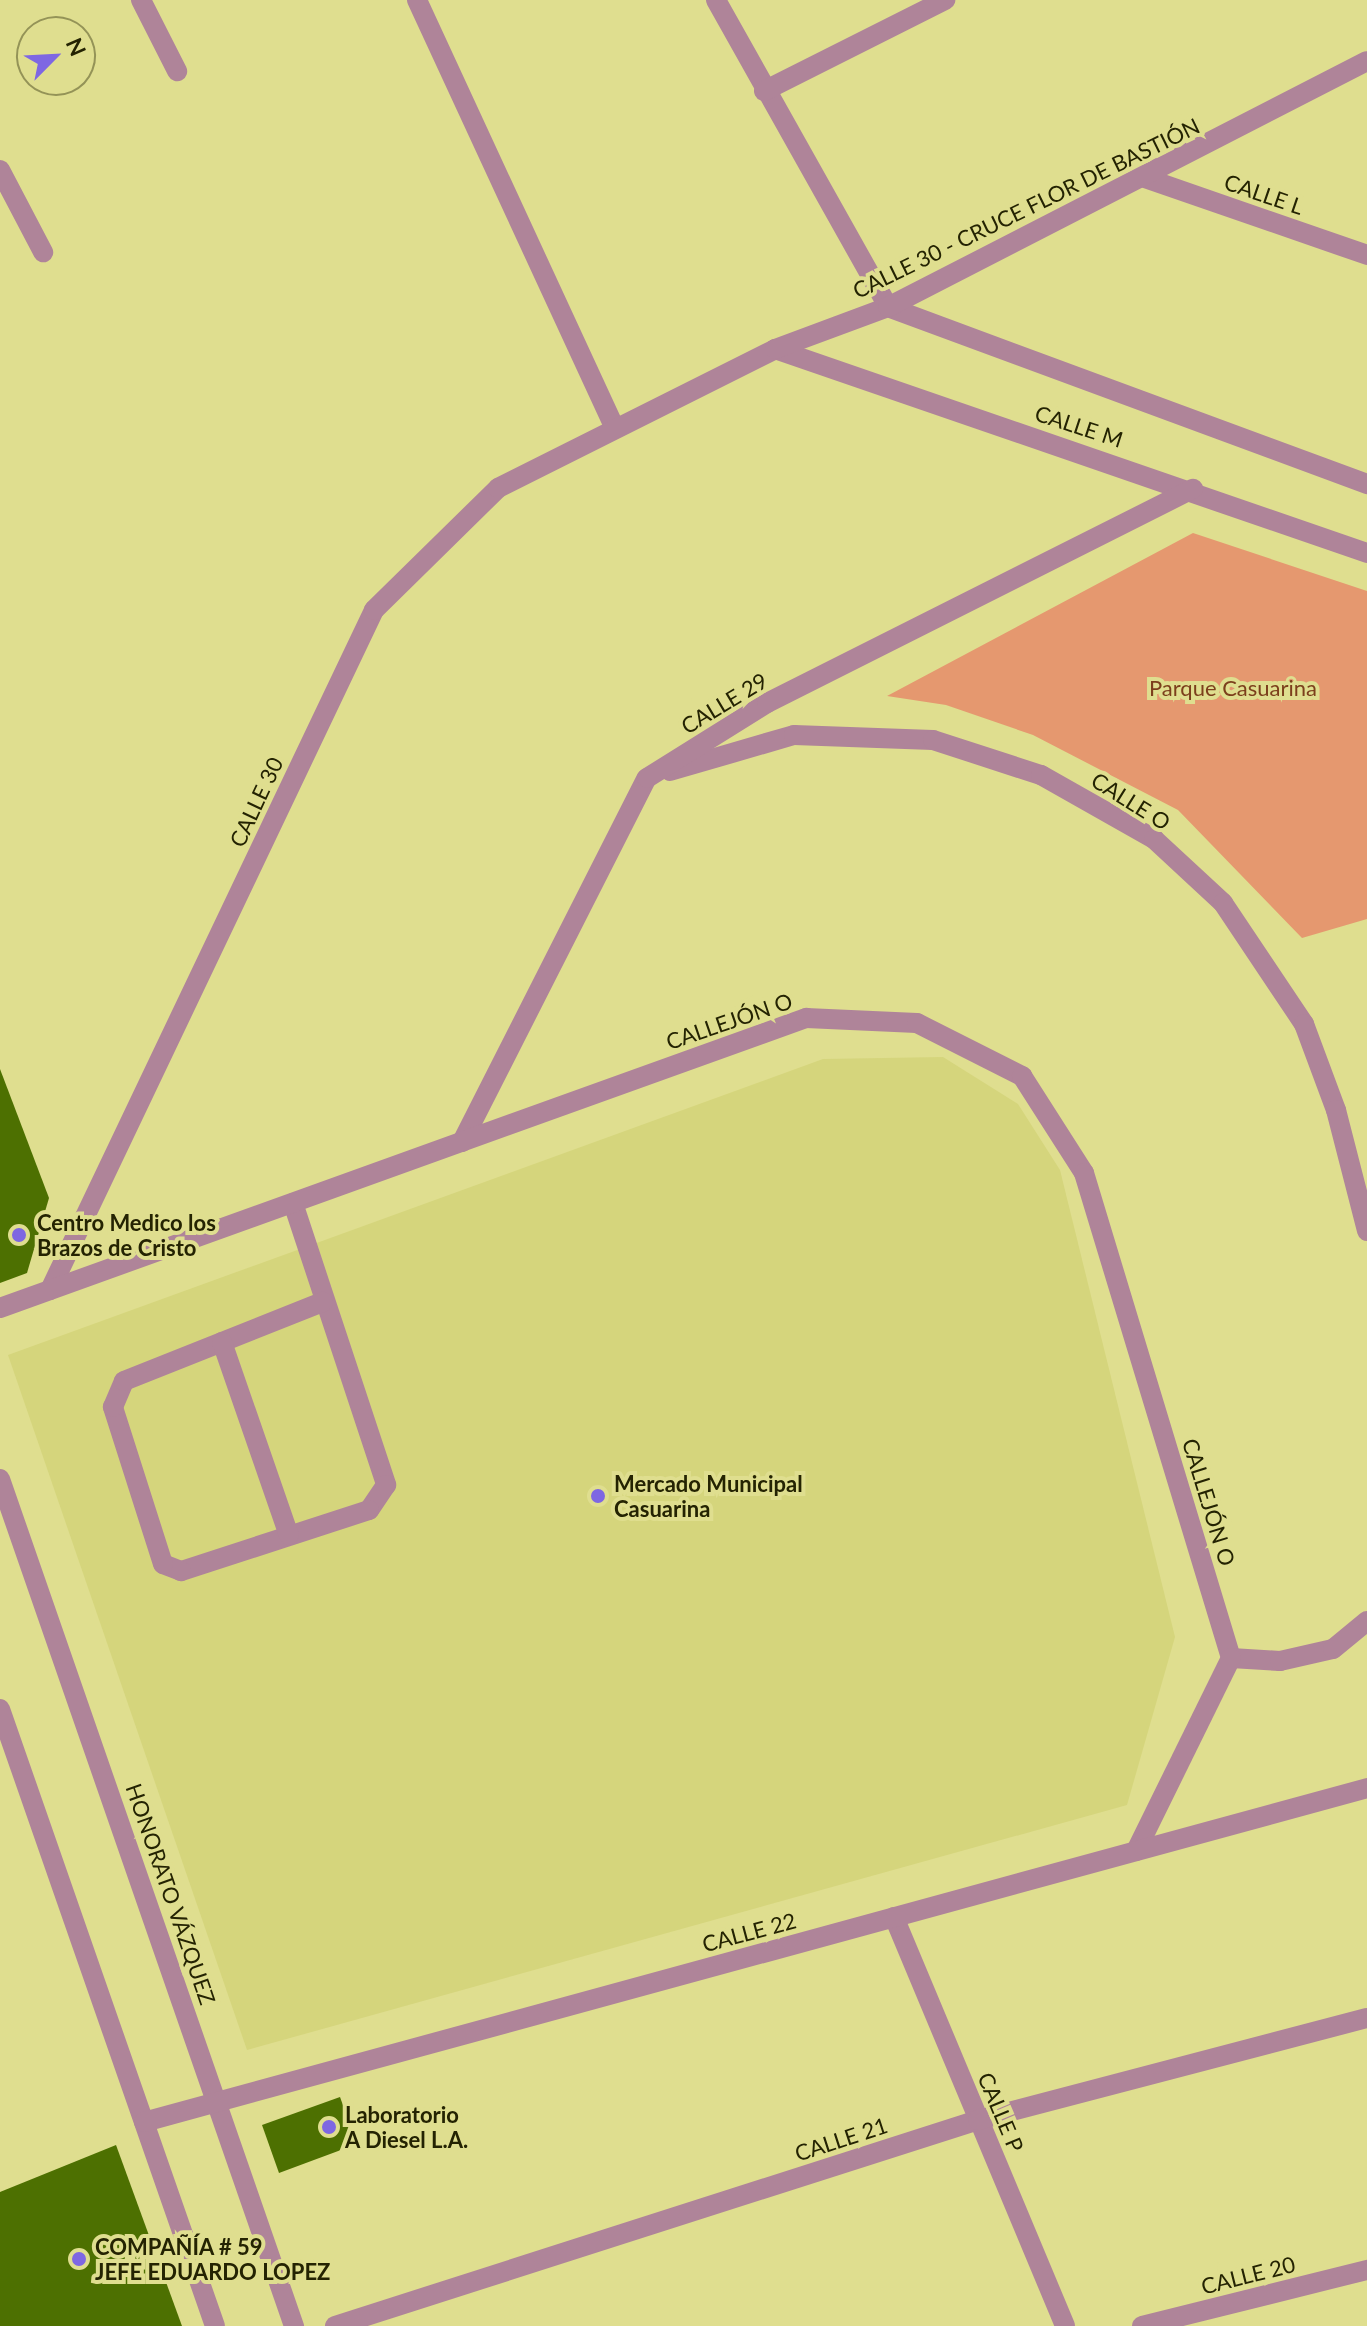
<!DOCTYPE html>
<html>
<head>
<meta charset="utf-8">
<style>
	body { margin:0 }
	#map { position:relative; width:1367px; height:2326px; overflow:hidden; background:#dfde8f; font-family:Lato,sans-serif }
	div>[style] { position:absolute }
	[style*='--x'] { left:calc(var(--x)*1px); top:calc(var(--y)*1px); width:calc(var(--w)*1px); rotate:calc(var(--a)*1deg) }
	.built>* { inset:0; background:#d5d57c }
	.green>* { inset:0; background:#e5986f }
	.building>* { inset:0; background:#4d7001 }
	.minor>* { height:20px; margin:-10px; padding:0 10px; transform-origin:10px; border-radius:10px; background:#af8499 }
	.dots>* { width:22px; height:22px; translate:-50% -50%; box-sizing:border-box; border:4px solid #dfde8f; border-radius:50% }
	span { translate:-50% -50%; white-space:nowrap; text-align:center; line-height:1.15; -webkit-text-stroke:8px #dfde8f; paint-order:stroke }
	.street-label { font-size:22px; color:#242302 }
	.park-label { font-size:22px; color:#7c3f1c }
	.poi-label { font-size:22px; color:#242302; font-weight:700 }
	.left { translate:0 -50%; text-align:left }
	.north { position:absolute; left:16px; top:16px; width:80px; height:80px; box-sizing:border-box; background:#dfde8f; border:2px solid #949357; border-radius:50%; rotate:66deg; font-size:22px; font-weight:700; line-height:32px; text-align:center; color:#242302 }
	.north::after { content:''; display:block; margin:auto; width:28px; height:36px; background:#7e67e2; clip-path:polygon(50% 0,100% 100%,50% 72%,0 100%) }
</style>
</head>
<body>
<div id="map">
	<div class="built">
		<div style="clip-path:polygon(943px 1057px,1018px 1104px,1060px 1170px,1175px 1637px,1127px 1805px,247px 2050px,8px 1355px,823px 1059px)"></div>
	</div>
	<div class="green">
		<div style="clip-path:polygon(1193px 533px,1367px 591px,1367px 919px,1302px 938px,1178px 810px,1033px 735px,946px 705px,887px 696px)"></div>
	</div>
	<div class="building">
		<div style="clip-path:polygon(0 1069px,49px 1198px,27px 1273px,0 1283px)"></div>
		<div style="clip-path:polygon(340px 2097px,357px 2144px,279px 2173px,262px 2125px)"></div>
		<div style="clip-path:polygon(116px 2145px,182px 2326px,0 2326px,0 2192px)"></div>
	</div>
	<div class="minor">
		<div style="--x:141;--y:0;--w:80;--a:63.1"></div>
		<div style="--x:417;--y:0;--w:472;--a:65.2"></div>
		<div style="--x:716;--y:0;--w:352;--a:60.7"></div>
		<div style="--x:888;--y:307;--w:511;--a:20.28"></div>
		<div style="--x:764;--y:91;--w:203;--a:-26.7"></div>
		<div style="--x:0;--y:170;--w:93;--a:62.3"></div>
		<div style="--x:1145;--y:178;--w:235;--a:19.1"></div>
		<div style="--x:775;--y:349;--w:626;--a:19.01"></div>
		<div style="--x:670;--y:771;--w:129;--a:-16.2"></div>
		<div style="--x:794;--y:735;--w:139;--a:2.1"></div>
		<div style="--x:933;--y:740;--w:114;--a:18"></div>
		<div style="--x:1041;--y:775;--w:130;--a:29.5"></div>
		<div style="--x:1154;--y:839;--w:94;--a:42.8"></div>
		<div style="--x:1223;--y:903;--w:146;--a:56.2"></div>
		<div style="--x:1304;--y:1024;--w:92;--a:69.6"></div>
		<div style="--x:1336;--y:1110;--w:125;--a:75.6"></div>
		<div style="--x:462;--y:1142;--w:408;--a:-63.1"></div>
		<div style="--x:647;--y:778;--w:142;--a:-32"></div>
		<div style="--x:767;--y:703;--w:477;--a:-26.7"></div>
		<div style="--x:293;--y:1203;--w:297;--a:71.7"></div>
		<div style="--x:386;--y:1485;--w:30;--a:124"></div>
		<div style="--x:369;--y:1510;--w:198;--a:162"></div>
		<div style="--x:181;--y:1571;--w:19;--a:-159"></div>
		<div style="--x:163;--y:1564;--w:165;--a:-107.7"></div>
		<div style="--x:113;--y:1407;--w:28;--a:-67"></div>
		<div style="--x:124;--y:1381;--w:214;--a:-21.7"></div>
		<div style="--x:50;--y:1290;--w:753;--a:-64.52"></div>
		<div style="--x:374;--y:610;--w:174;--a:-44.5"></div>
		<div style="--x:498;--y:488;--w:310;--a:-26.6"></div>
		<div style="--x:775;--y:349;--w:121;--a:-20.4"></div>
		<div style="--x:888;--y:307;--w:538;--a:-27.18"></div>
		<div style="--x:0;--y:1308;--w:857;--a:-19.79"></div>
		<div style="--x:806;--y:1018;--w:111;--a:2.6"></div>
		<div style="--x:917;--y:1023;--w:118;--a:26.8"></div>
		<div style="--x:1022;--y:1076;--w:115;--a:57.4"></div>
		<div style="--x:1084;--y:1173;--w:507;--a:73.14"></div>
		<div style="--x:222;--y:1342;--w:204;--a:70.9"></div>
		<div style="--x:0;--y:1479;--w:897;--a:70.86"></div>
		<div style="--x:1231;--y:1658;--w:49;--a:3.5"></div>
		<div style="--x:1280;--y:1661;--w:54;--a:-12.8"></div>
		<div style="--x:1333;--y:1649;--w:44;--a:-39.5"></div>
		<div style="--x:0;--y:1709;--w:653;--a:70.79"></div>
		<div style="--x:1136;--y:1851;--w:215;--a:-63.8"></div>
		<div style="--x:894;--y:1917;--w:443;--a:67.3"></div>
		<div style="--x:144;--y:2122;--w:1268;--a:-15.27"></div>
		<div style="--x:335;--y:2326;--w:675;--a:-17.76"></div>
		<div style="--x:978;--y:2120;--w:402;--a:-14.7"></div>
		<div style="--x:1142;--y:2326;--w:232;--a:-14"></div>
	</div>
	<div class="dots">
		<div style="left:19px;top:1235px;background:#7e67e2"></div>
		<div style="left:598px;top:1496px;background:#7e67e2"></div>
		<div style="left:329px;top:2127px;background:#7e67e2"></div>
		<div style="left:79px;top:2259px;background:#7e67e2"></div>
	</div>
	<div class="street-label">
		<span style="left:1264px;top:194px;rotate:19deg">CALLE L</span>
		<span style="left:1026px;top:208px;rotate:-26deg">CALLE 30 - CRUCE FLOR DE BASTIÓN</span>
		<span style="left:1079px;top:426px;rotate:18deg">CALLE M</span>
		<span style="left:724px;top:703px;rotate:-31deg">CALLE 29</span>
		<span style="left:1131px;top:801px;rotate:32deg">CALLE O</span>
		<span style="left:256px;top:802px;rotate:-65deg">CALLE 30</span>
		<span style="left:729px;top:1021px;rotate:-19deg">CALLEJÓN O</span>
		<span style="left:1209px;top:1502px;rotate:73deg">CALLEJÓN O</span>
		<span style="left:171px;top:1894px;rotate:71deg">HONORATO VÁZQUEZ</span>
		<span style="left:749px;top:1932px;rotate:-15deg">CALLE 22</span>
		<span style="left:1001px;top:2112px;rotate:67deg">CALLE P</span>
		<span style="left:841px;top:2139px;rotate:-18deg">CALLE 21</span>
		<span style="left:1248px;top:2275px;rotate:-14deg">CALLE 20</span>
	</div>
	<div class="park-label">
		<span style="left:1233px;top:688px">Parque Casuarina</span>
	</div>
	<div class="poi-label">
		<span class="left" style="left:37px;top:1235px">Centro Medico los<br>Brazos de Cristo</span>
		<span class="left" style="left:614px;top:1496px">Mercado Municipal<br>Casuarina</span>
		<span class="left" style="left:345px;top:2127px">Laboratorio<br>A Diesel L.A.</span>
		<span class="left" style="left:95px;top:2259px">COMPAÑÍA # 59<br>JEFE EDUARDO LOPEZ</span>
	</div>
	<div class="north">N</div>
</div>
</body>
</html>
